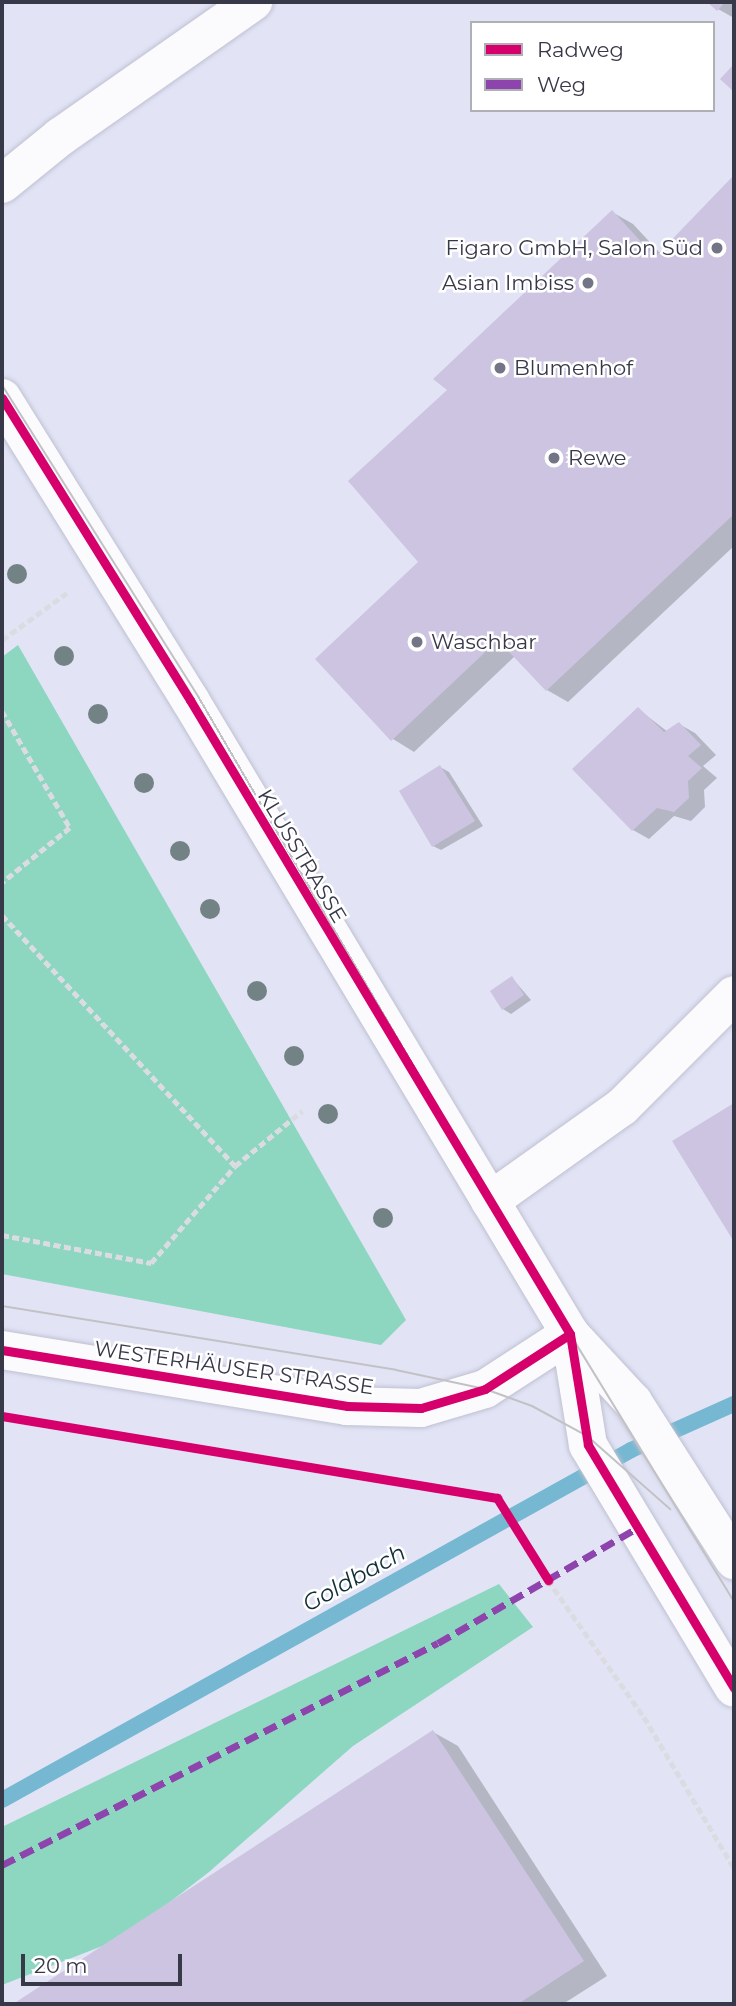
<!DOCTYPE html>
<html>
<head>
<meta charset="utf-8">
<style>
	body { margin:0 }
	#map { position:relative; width:736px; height:2006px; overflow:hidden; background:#e2e4f6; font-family:Montserrat,sans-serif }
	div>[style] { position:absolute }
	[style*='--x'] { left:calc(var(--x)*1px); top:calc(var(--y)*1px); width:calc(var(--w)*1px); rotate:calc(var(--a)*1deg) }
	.green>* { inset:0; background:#8dd6c0 }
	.shadow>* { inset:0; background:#0003 }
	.stream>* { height:16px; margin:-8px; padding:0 8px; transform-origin:8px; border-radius:8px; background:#76b8d2 }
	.building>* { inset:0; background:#cdc4e2 }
	.path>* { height:4.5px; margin-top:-2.25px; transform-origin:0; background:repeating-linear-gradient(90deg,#dbdce1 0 7px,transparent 0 10.5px) }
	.roads { filter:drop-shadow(0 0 2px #bfc0d0) drop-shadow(0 0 2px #bfc0d0) }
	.minor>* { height:38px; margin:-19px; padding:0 19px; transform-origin:19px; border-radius:19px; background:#fbfbfe }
	.tertiary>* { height:38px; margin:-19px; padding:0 19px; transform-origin:19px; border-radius:19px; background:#fbfbfe }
	.tram>* { height:2px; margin:-1px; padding:0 1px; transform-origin:1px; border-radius:1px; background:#c2c2c6 }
	.quiet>* { height:7px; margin-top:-3.5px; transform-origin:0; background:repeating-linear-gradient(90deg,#8e44ad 0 14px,transparent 0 21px) }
	.cycleway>* { height:9px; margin:-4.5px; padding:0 4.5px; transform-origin:4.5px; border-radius:4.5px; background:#d6006c }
	.trees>* { width:20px; height:20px; margin:-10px; border-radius:50%; background:#738284 }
	.dots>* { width:19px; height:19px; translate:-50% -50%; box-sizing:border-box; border:4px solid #fff; border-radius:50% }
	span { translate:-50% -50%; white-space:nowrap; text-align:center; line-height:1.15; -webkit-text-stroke:5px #fff; paint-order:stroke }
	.poi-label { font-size:21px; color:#373848 }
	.right { translate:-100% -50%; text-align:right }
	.left { translate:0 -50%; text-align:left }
	.street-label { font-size:21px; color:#373848 }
	.water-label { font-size:23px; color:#122f38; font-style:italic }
	.frame { position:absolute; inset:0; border:4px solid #373848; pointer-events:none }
	.legend { position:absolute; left:470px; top:21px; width:245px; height:91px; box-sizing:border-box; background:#fff; border:2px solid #afafb6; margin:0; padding:9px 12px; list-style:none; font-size:21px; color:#373848 }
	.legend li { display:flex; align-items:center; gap:14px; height:35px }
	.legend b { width:35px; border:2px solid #afafb6 }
	.scale { position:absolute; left:21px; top:1954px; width:161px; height:32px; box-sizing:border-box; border:4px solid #373848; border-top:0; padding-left:9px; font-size:21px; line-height:24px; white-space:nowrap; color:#373848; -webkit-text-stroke:5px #fff; paint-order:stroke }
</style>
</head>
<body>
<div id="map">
	<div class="green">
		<div style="clip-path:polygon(18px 645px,406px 1320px,381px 1345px,2px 1274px,2px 657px)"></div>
		<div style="clip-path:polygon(499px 1584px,533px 1627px,353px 1746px,209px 1872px,123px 1938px,2px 1985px,2px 1827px)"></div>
	</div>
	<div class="shadow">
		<div style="clip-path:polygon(710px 2px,734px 2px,734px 18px,718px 9px)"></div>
		<div style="clip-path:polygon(734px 177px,734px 546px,568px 702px,547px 690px,515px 656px,414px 752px,393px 739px,449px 390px,612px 212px,633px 224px,660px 253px)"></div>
		<div style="clip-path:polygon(638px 709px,668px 732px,679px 724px,695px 733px,716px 755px,703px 766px,717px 778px,704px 790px,705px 807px,691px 821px,674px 816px,649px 839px,633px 830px)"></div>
		<div style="clip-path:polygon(440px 767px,449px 772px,483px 826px,441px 850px,433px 846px)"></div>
		<div style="clip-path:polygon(512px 978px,531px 1000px,511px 1014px,503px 1009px)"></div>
		<div style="clip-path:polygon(734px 1105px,734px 1239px,675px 1141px)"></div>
		<div style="clip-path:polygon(433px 1732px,458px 1746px,607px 1976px,563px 2004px,16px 2004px)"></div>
	</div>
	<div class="stream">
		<div style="--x:2;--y:1800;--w:720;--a:-29.09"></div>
		<div style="--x:631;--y:1450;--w:113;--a:-24.1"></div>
	</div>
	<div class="building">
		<div style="clip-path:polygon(707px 2px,725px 2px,717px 11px)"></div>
		<div style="clip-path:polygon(734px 64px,734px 92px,720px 79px)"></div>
		<div style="clip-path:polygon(734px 175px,734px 514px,546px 691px,498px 640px,391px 741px,315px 659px,418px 562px,348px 481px,447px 390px,433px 379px,612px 210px,655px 257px)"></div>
		<div style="clip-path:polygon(638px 707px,664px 732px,679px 722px,701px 745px,688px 756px,702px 768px,688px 781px,689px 798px,674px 812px,657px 808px,632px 831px,572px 769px)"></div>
		<div style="clip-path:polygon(440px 765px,475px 821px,432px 847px,399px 791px)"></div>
		<div style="clip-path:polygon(512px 976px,524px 995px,502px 1010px,490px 991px)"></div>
		<div style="clip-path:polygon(734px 1103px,734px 1242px,672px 1141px)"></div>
		<div style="clip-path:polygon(433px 1730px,584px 1961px,518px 2004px,13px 2004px)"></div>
	</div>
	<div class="path">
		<div style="--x:2;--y:640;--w:80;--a:-35.9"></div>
		<div style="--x:2;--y:711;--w:135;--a:59.8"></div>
		<div style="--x:70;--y:828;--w:87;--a:141"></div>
		<div style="--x:2;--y:915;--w:342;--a:47.1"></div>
		<div style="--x:2;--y:1235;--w:152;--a:10.6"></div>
		<div style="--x:151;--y:1263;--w:128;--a:-49.1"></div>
		<div style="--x:235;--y:1166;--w:87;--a:-39.4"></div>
		<div style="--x:548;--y:1580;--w:167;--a:55"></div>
		<div style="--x:644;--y:1717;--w:176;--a:59.2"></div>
	</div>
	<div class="roads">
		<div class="minor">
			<div style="--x:2;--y:184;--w:75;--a:-39"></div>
			<div style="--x:60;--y:137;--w:236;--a:-35"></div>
			<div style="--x:490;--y:1201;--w:162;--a:-35.5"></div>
			<div style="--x:622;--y:1107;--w:158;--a:-45"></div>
			<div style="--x:570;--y:1334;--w:112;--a:80.8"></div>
			<div style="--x:588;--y:1445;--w:283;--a:59"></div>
			<div style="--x:570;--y:1334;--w:93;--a:47.2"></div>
			<div style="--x:633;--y:1402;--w:188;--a:57.4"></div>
		</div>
		<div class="tertiary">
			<div style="--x:2;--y:398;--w:356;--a:58.1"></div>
			<div style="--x:190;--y:700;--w:739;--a:59.06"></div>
			<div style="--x:570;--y:1334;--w:101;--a:147.1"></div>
			<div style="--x:485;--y:1389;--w:67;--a:163.5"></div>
			<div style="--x:421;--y:1408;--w:74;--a:-178.5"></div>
			<div style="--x:347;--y:1406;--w:350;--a:-170.8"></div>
		</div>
	</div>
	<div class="tram">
		<div style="--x:2;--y:385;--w:370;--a:57.8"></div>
		<div style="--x:199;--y:698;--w:736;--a:59.74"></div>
		<div style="--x:570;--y:1334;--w:314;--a:58.5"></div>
		<div style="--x:2;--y:1306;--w:399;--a:9.2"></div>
		<div style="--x:396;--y:1370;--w:91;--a:12.1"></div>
		<div style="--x:485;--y:1389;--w:50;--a:19.9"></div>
		<div style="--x:532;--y:1406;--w:63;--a:28.6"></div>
		<div style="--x:587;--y:1436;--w:111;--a:41.3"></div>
	</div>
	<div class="quiet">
		<div style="--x:2;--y:1865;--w:489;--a:-27"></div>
		<div style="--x:438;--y:1643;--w:232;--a:-30"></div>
	</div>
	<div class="cycleway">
		<div style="--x:2;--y:398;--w:356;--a:58.1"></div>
		<div style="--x:190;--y:700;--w:739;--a:59.06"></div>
		<div style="--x:570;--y:1334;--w:112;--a:80.8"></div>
		<div style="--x:588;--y:1445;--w:283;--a:59"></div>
		<div style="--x:2;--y:1350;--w:350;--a:9.2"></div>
		<div style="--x:347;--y:1406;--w:74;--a:1.5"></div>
		<div style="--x:421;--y:1408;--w:67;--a:-16.5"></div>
		<div style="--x:485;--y:1389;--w:101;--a:-32.9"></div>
		<div style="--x:2;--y:1416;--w:502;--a:9.41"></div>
		<div style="--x:497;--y:1498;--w:97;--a:58.1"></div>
	</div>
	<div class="trees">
		<div style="left:17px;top:574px"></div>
		<div style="left:64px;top:656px"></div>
		<div style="left:98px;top:714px"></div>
		<div style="left:144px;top:783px"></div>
		<div style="left:180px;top:851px"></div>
		<div style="left:210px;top:909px"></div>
		<div style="left:257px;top:991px"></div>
		<div style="left:294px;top:1056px"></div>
		<div style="left:328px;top:1114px"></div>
		<div style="left:383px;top:1218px"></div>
	</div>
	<div class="dots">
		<div style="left:717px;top:248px;background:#737485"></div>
		<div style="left:588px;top:283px;background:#737485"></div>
		<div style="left:500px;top:368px;background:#737485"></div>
		<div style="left:554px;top:458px;background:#737485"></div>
		<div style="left:417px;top:642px;background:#737485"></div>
	</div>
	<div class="poi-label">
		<span class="right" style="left:703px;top:248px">Figaro GmbH, Salon Süd</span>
		<span class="right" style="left:574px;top:283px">Asian Imbiss</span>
		<span class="left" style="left:514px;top:368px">Blumenhof</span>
		<span class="left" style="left:568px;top:458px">Rewe</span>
		<span class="left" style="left:431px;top:642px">Waschbar</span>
	</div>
	<div class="street-label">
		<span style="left:302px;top:856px;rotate:59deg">KLUSSTRASSE</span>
		<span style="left:234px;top:1368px;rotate:8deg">WESTERHÄUSER STRASSE</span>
	</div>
	<div class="water-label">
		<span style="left:354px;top:1578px;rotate:-29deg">Goldbach</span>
	</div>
	<div class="frame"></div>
	<ul class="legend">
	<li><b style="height:9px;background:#d6006c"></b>Radweg</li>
	<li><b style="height:9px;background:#8e44ad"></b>Weg</li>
	</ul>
	<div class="scale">20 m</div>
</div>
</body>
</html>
